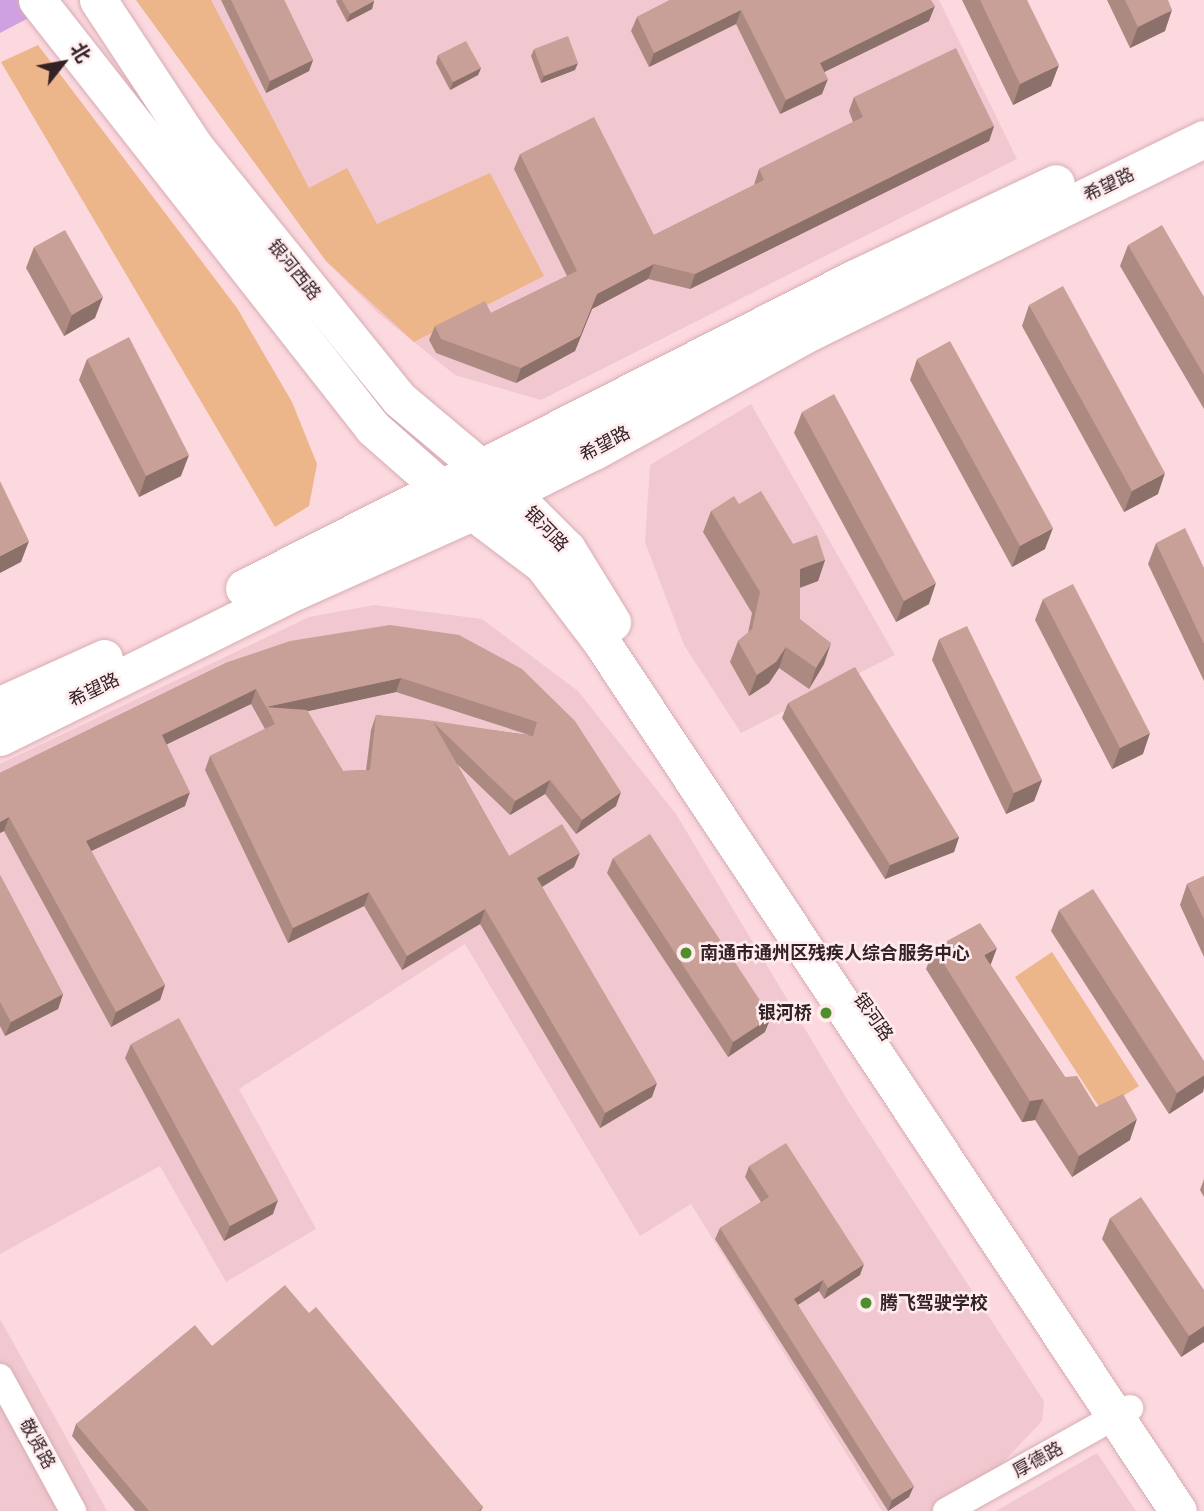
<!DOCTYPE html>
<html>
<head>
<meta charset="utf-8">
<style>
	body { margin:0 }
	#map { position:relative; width:1204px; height:1511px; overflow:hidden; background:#fcd9df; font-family:"PT Sans","Noto Sans SC",sans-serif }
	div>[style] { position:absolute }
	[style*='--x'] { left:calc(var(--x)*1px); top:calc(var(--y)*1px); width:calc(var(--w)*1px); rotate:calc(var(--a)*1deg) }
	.built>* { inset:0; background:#f1c8cf }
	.green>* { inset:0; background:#ecb58a }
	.water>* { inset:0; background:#cfa1e2 }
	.roads { filter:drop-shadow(0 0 2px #d7adb4) drop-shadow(0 0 2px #d7adb4) }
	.minor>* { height:26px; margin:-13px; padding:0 13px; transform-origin:13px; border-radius:13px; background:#fff }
	.secondary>* { height:37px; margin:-18.5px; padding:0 18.5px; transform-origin:18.5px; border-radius:18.5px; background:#fff }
	.wall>* { inset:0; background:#ac8a82 }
	.shaded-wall>* { inset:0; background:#8c706a }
	.building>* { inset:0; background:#c8a097 }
	.dots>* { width:19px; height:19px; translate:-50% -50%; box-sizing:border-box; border:4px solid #feecee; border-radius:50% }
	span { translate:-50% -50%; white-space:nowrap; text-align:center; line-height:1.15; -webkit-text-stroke:5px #feecee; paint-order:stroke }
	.street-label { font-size:18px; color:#322225 }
	.poi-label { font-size:18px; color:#322225; font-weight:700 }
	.left { translate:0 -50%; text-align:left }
	.right { translate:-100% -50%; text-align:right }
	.north { position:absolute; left:28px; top:28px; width:70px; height:70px; -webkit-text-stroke:5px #feecee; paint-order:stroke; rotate:59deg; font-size:19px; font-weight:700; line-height:28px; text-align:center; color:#322225 }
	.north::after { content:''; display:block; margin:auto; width:24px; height:32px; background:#322225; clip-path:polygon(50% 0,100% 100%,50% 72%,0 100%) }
</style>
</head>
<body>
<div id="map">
	<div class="built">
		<div style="clip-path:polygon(136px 0,939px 0,1017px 159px,541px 400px,455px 375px,379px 314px,326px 261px)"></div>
		<div style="clip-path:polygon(751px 404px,895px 655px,741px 733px,684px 645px,645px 542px,650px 465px)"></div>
		<div style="clip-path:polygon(374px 605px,482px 619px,578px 691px,676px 814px,850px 1104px,1044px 1401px,1042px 1421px,957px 1511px,882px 1511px,691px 1204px,640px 1236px,465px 944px,239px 1089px,316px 1229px,226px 1282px,160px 1166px,0 1254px,0 764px,309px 617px)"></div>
		<div style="clip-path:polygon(0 1319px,105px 1507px,107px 1511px,0 1511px)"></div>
		<div style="clip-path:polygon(1097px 1453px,1136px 1511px,996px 1511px)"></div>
	</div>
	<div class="green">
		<div style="clip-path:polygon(136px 0,211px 0,309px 188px,347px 168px,377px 224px,490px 173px,544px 276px,414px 342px,326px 261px)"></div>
		<div style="clip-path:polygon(38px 45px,237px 308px,292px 402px,317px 464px,309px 506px,275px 527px,1px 62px)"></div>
		<div style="clip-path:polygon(1052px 952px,1139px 1086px,1101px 1110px,1015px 977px)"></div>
	</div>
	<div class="water">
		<div style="clip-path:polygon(0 0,63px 0,0 33px)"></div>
	</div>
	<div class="roads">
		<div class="minor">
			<div style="--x:0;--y:1377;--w:153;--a:61.4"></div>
			<div style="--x:946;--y:1511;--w:211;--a:-29.2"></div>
		</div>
		<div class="secondary">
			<div style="--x:37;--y:0;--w:544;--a:51.87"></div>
			<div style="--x:373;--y:428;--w:89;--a:41.4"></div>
			<div style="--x:440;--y:487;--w:129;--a:37.1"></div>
			<div style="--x:543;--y:565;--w:94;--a:52.8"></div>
			<div style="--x:600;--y:640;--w:1045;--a:56.43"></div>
			<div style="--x:98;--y:0;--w:176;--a:56.6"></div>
			<div style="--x:195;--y:147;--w:324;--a:51"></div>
			<div style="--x:399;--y:399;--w:145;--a:40"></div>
			<div style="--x:510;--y:492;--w:81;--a:45"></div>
			<div style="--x:567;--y:549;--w:86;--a:58.3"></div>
			<div style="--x:244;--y:588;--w:685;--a:-26.9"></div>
			<div style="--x:855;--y:278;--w:222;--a:-25.3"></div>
			<div style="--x:0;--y:705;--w:114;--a:-24.3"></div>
			<div style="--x:0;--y:737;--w:332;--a:-26.3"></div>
			<div style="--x:298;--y:590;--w:191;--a:-24.1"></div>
			<div style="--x:472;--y:512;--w:136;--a:-26.6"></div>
			<div style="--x:594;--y:451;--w:247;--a:-28.9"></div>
			<div style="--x:810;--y:332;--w:439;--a:-26.1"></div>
		</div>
	</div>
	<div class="wall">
		<div style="clip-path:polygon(221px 0,284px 0,313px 60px,309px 71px,266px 93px)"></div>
		<div style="clip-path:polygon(337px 0,373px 0,374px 1px,372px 9px,347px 22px,336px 1px)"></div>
		<div style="clip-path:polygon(670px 0,929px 21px,824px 72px,822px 94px,780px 114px,736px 24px,649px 67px,631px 31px,637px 17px)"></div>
		<div style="clip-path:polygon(962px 0,1027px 0,1051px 86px,1013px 105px)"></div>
		<div style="clip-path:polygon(1107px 0,1168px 0,1165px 31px,1130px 48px)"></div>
		<div style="clip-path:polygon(534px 49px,575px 70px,541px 83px,531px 56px)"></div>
		<div style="clip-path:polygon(438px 55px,481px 68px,478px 75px,450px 90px,436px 63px)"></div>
		<div style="clip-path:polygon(854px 97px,994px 126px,989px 141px,690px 289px,648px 279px,592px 309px,575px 351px,516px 383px,436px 353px,429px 340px,435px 326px,491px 313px,567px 276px,514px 169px,520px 154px,654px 235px,754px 185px,759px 169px,853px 122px,849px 111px)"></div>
		<div style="clip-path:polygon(1128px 245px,1204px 297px,1204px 409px,1120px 266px)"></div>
		<div style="clip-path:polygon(34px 247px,95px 318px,64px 336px,26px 268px)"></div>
		<div style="clip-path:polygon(1029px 305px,1158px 494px,1124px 512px,1022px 326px)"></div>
		<div style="clip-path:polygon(87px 359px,181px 476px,139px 497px,79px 380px)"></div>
		<div style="clip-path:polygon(917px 359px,1045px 549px,1012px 567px,910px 380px)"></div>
		<div style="clip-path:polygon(802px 412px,929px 604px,896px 622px,794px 433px)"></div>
		<div style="clip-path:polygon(739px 504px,793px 544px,825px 560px,818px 581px,800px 588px,800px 619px,824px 664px,809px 689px,779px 668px,769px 683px,749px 696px,730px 662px,738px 641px,748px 633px,752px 613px,703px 532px,711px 511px)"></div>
		<div style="clip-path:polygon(1156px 543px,1204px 568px,1204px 681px,1148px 564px)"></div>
		<div style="clip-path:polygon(1043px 599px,1143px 754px,1112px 769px,1035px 620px)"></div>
		<div style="clip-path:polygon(evenodd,459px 635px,616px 806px,576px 834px,545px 794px,510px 815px,457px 764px,509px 856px,574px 867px,542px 887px,652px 1097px,600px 1128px,480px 924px,402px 970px,364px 906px,288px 943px,205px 770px,210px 756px,265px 729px,251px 704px,167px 744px,185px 806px,91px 851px,165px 985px,160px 1000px,111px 1027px,4px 831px,0 833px,0 773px,228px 662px,459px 635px,396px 692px,529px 735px,376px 715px,371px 730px,366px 770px,343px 771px,307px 711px,396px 692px)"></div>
		<div style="clip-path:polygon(939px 639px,1042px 780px,1034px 801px,1006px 814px,932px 660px)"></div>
		<div style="clip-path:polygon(788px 703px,959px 837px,954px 852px,885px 879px,782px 718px)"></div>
		<div style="clip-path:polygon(613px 858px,765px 1032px,728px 1057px,607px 873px)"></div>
		<div style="clip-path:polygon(0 875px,63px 994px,58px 1009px,5px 1036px,0 1026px)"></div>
		<div style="clip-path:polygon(1204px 876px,1204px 957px,1180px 905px,1187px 884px)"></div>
		<div style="clip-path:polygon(1059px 910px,1203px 1092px,1169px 1114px,1051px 931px)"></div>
		<div style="clip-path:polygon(934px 948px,990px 964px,1065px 1077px,1130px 1140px,1072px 1177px,1035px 1120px,1022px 1122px,926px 969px)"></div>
		<div style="clip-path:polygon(131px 1044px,273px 1214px,224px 1241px,125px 1058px)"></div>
		<div style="clip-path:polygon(749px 1166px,860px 1275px,824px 1299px,819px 1291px,798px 1305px,909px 1497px,888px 1511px,715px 1239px,720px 1228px,761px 1202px,745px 1177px)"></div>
		<div style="clip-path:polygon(1204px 1179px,1204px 1197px,1200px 1190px)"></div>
		<div style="clip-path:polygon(1110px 1218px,1204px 1290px,1204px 1342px,1181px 1357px,1102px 1239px)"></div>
		<div style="clip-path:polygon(309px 1313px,483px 1507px,481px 1511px,135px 1511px,72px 1436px,76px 1424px,212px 1346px)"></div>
	</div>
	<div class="shaded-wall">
		<div style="clip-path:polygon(374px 1px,372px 9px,347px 22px,350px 14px)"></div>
		<div style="clip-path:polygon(935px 6px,929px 21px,814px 77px,820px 63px)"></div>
		<div style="clip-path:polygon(741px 10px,736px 24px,649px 67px,654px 53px)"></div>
		<div style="clip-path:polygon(1172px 10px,1165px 31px,1130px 48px,1138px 27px)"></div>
		<div style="clip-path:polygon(313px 60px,309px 71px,266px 93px,270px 81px)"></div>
		<div style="clip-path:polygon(578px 63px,575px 70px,541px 83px,544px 76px)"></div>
		<div style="clip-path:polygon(1059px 65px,1051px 86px,1013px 105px,1020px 84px)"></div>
		<div style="clip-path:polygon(481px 68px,478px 75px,450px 90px,453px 82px)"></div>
		<div style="clip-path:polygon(828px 79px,822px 94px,780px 114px,786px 100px)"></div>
		<div style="clip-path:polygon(994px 126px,989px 141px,690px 289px,695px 274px)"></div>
		<div style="clip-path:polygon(654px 264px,648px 279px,592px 309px,575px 351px,516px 383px,521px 368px,597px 294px)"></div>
		<div style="clip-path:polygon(103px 297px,95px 318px,64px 336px,72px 315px)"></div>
		<div style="clip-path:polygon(189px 455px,181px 476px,139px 497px,146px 476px)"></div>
		<div style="clip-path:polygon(1165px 473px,1158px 494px,1124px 512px,1132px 491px)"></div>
		<div style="clip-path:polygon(1053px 528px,1045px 549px,1012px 567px,1020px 546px)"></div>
		<div style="clip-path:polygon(29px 541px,21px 562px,0 573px,0 556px)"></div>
		<div style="clip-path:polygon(825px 560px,818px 581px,793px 590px,800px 569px)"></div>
		<div style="clip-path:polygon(936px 583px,929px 604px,896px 622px,904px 601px)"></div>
		<div style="clip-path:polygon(831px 643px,824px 664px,809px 689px,816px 668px)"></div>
		<div style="clip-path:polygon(786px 647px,779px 668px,769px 683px,749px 696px,757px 675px)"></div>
		<div style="clip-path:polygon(401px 678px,396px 692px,272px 719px,266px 707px,260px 721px,266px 707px)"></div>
		<div style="clip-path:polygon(256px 689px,251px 704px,157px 749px,162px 735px)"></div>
		<div style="clip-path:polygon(1150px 733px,1143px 754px,1112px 769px,1120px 748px)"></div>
		<div style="clip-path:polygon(550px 780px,545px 794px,510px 815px,515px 801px)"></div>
		<div style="clip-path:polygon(1042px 780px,1034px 801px,1006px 814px,1014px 793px)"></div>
		<div style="clip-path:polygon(190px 792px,185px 806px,81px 856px,86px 841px)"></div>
		<div style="clip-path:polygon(621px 792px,616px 806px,576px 834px,582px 820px)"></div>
		<div style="clip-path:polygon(9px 817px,4px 831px,0 833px,0 822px)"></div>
		<div style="clip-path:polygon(959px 837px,954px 852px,885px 879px,890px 865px)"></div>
		<div style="clip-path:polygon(580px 853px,574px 867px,532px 893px,537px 878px)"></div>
		<div style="clip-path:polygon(369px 892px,364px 906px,288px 943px,293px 928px)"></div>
		<div style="clip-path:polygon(485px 909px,480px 924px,402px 970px,407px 956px)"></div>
		<div style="clip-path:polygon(997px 948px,989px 969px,984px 955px)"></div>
		<div style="clip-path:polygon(165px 985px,160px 1000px,111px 1027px,116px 1012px)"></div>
		<div style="clip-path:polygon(63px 994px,58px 1009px,5px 1036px,11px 1022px)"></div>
		<div style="clip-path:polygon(771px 1017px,765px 1032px,728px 1057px,733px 1042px)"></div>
		<div style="clip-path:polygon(1204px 1075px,1204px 1088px,1203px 1092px,1169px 1114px,1177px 1093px)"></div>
		<div style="clip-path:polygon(657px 1083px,652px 1097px,600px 1128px,605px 1113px)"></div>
		<div style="clip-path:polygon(1043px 1099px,1035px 1120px,1022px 1122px,1030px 1101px)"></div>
		<div style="clip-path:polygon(1137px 1119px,1130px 1140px,1072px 1177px,1079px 1156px)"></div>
		<div style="clip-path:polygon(278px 1200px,273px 1214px,224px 1241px,230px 1226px)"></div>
		<div style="clip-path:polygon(864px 1264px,860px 1275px,824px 1299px,828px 1288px)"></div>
		<div style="clip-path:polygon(823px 1280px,819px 1291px,790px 1310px,794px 1299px)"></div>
		<div style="clip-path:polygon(1204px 1326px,1204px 1342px,1181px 1357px,1189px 1336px)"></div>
		<div style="clip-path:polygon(914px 1486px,909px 1497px,888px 1511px,892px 1500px)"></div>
	</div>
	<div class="building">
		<div style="clip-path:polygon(231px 0,284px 0,313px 60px,270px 81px)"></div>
		<div style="clip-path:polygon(342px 0,373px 0,374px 1px,350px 14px)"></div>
		<div style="clip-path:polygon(670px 0,931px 0,935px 6px,820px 63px,828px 79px,786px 100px,741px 10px,654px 53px,637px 17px)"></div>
		<div style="clip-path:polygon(980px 0,1027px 0,1059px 65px,1020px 84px)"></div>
		<div style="clip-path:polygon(1125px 0,1168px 0,1172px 10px,1138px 27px)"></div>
		<div style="clip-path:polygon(568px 36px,578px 63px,544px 76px,534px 49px)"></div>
		<div style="clip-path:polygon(466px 41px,481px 68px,453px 82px,438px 55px)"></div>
		<div style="clip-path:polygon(956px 48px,994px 126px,695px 274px,654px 264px,597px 294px,580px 336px,521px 368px,441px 339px,435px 326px,485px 301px,491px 313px,577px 271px,520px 154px,594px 117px,654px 235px,764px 180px,759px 169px,863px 117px,854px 97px)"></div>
		<div style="clip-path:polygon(1162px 225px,1204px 297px,1204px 375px,1128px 245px)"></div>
		<div style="clip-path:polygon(65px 230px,103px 297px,72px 315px,34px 247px)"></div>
		<div style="clip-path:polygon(1063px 286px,1165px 473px,1132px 491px,1029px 305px)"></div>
		<div style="clip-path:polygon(129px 337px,189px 455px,146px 476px,87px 359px)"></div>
		<div style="clip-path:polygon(950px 341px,1053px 528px,1020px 546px,917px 359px)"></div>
		<div style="clip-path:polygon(834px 394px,936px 583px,904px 601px,802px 412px)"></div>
		<div style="clip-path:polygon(0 481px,29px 541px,0 556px)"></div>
		<div style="clip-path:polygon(761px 491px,793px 544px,817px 535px,825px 560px,800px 569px,800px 619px,831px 643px,816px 668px,786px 647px,776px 662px,757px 675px,738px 641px,752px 629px,760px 592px,711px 511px,734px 496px,739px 504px)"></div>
		<div style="clip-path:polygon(1185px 528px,1204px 568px,1204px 644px,1156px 543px)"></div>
		<div style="clip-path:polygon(1073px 584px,1150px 733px,1120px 748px,1043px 599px)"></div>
		<div style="clip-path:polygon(390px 625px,459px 635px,522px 669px,575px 721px,621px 792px,582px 820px,550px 780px,515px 801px,433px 722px,509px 856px,562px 824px,580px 853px,537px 878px,657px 1083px,605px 1113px,485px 909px,407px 956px,369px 892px,293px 928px,210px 756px,275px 724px,266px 707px,307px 710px,343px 771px,370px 770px,376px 715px,421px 719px,533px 736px,537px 722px,401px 678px,266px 707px,256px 689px,162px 735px,190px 792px,86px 841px,165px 985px,116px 1012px,9px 817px,0 822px,0 773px,228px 662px,290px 641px)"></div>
		<div style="clip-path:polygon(967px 626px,1042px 780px,1014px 793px,939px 639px)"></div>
		<div style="clip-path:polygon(855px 667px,959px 837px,890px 865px,788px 703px)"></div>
		<div style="clip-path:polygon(650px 834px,771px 1017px,733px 1042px,613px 858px)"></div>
		<div style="clip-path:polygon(0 875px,63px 994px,11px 1022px,0 1002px)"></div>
		<div style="clip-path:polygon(1204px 876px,1204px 919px,1187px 884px)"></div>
		<div style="clip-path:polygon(1093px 889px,1204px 1061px,1204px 1075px,1177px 1093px,1059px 910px)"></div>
		<div style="clip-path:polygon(980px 923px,997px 948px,984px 955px,1065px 1077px,1077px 1076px,1096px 1107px,1123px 1094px,1137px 1119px,1079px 1156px,1043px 1099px,1030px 1101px,934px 948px)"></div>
		<div style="clip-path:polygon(179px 1018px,278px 1200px,230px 1226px,131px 1044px)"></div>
		<div style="clip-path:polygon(786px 1143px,864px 1264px,828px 1288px,823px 1280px,794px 1299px,914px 1486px,892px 1500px,720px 1228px,769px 1197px,749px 1166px)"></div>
		<div style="clip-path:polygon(1141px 1197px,1204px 1290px,1204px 1326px,1189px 1336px,1110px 1218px)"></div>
		<div style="clip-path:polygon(285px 1285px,309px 1313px,316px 1307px,483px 1507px,478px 1511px,149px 1511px,76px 1424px,195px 1325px,212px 1346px)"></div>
	</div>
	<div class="dots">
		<div style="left:686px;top:953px;background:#518d2b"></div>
		<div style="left:826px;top:1013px;background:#518d2b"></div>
		<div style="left:866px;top:1303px;background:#518d2b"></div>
	</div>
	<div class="street-label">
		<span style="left:1109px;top:185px;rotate:-26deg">希望路</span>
		<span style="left:294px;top:270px;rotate:51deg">银河西路</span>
		<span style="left:605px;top:444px;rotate:-28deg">希望路</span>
		<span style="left:546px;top:529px;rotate:46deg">银河路</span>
		<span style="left:94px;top:690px;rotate:-26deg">希望路</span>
		<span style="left:873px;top:1017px;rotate:55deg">银河路</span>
		<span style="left:37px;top:1444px;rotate:61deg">敬贤路</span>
		<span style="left:1038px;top:1460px;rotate:-29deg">厚德路</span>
	</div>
	<div class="poi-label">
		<span class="left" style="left:700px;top:953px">南通市通州区残疾人综合服务中心</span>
		<span class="right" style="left:812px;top:1013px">银河桥</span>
		<span class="left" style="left:880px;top:1303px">腾飞驾驶学校</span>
	</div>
	<div class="north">北</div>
</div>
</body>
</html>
